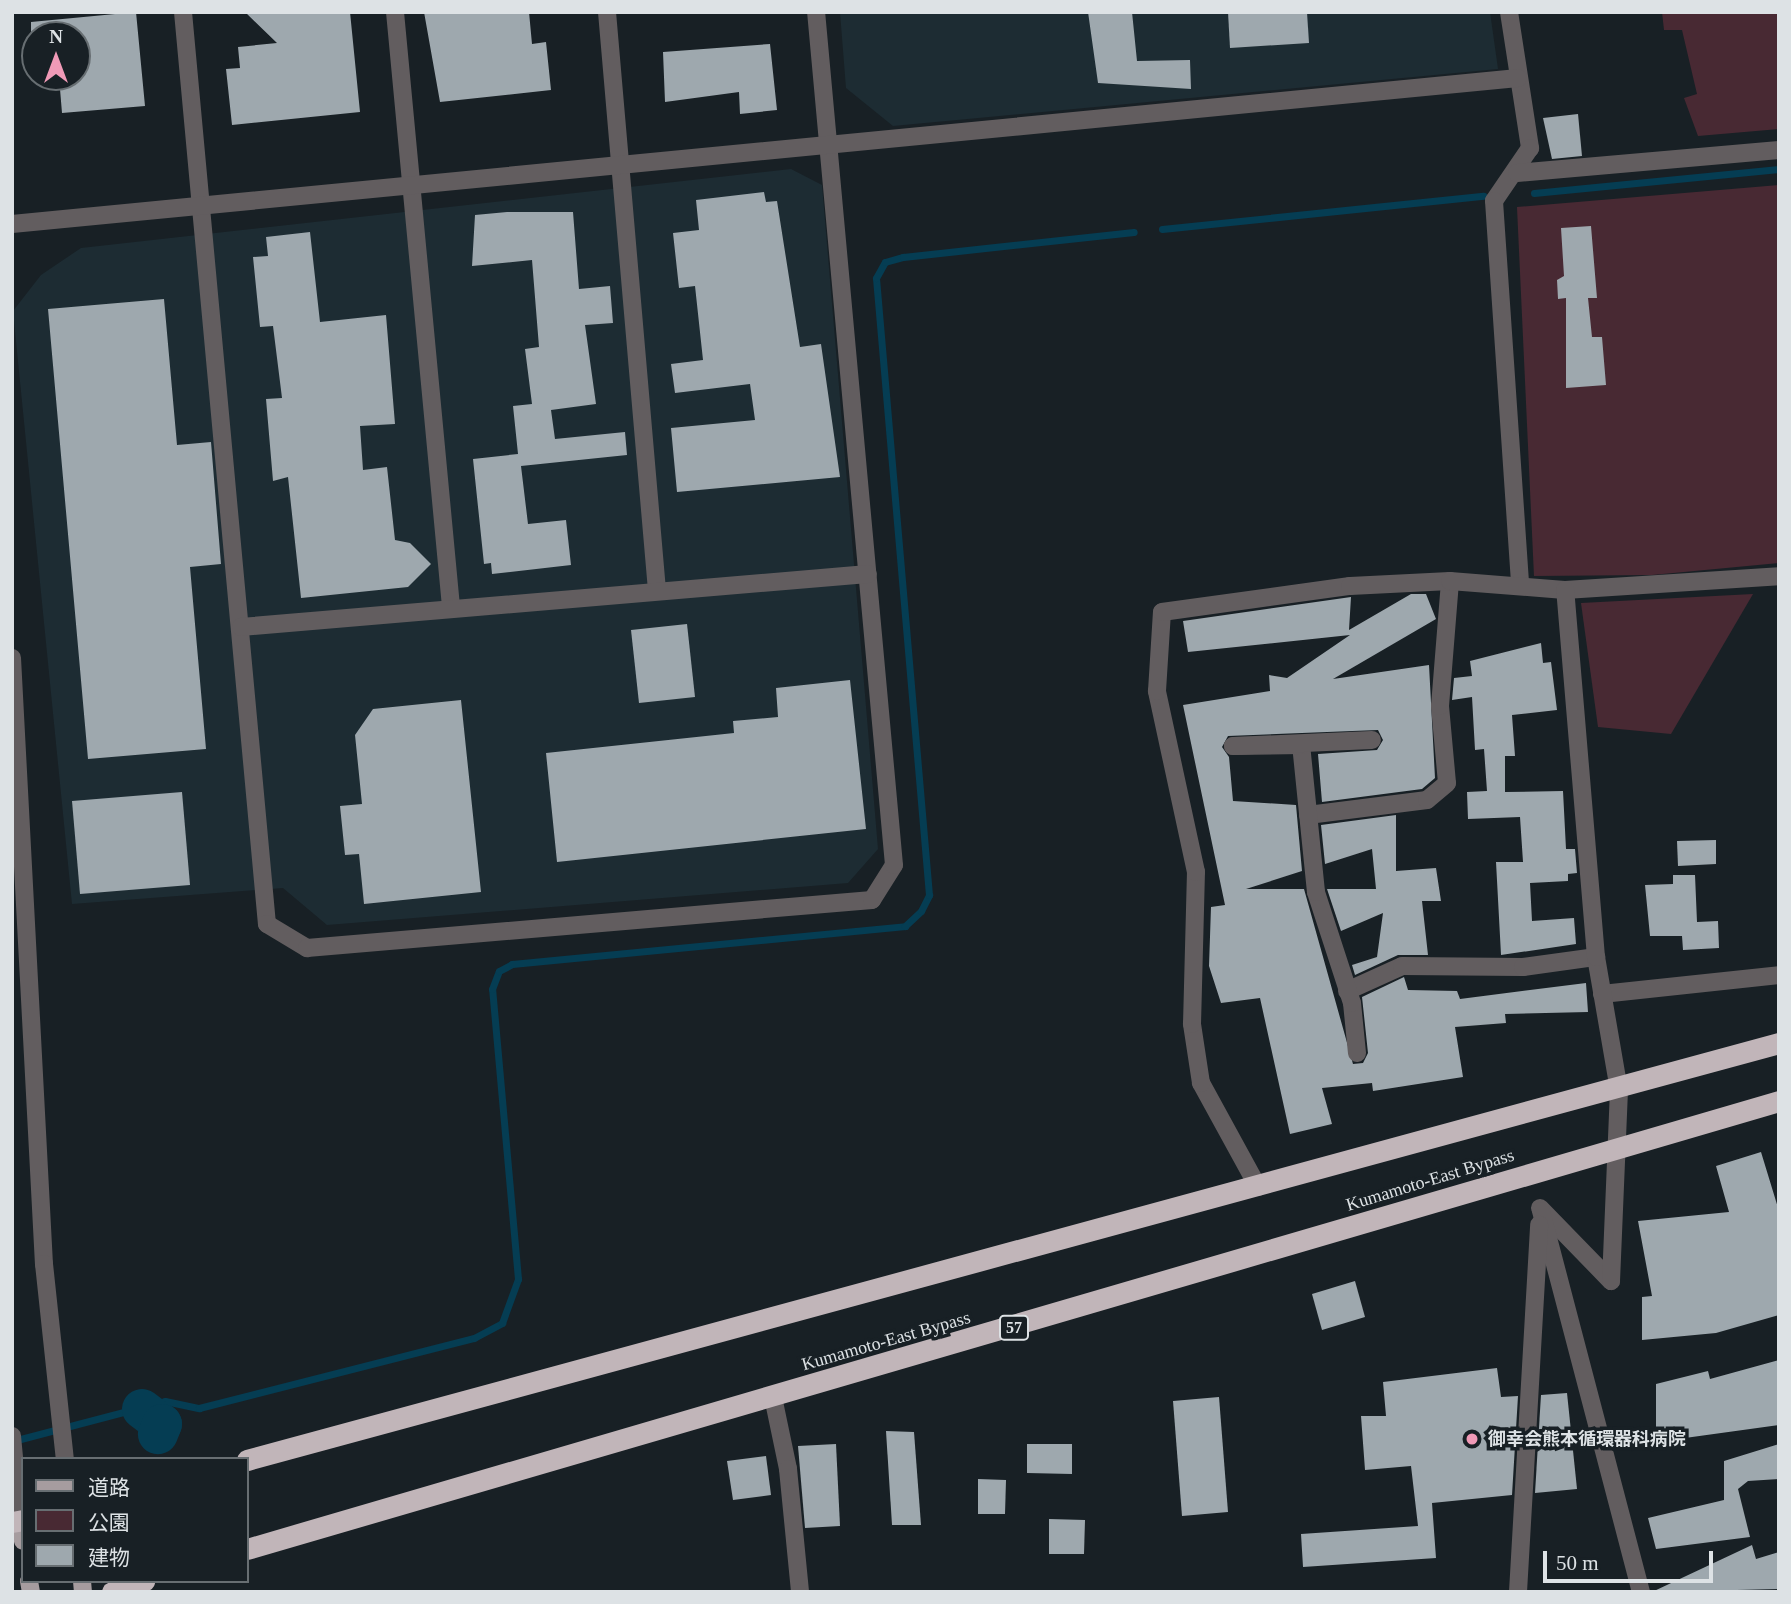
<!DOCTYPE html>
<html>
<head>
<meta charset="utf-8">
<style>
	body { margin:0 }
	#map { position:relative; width:1791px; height:1604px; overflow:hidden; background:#182025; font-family:"Times New Roman","Noto Sans JP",serif }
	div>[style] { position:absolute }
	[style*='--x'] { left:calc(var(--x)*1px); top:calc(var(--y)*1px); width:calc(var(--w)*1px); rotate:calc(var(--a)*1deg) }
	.built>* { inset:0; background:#1d2c33 }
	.green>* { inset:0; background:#482933 }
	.stream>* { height:7px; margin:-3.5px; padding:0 3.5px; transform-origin:3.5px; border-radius:3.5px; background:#053d53 }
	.river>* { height:40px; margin:-20px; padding:0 20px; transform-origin:20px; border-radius:20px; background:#053d53 }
	.building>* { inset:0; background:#9ea8ae }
	.minor>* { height:18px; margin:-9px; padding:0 9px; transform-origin:9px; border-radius:9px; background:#625d5f }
	.major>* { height:18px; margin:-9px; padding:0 9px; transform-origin:9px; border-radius:9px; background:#a69c9f }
	.highway>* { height:21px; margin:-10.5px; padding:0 10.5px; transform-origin:10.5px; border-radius:10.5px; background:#c1b5b9 }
	.dots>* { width:19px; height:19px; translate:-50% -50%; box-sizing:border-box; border:4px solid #182025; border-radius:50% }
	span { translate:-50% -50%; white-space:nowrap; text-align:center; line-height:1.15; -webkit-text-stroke:7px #182025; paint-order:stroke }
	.shield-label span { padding:2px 5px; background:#182025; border:2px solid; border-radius:5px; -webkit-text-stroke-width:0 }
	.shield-label { font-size:16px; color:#dde2e5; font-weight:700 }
	.street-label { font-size:18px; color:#dde2e5 }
	.poi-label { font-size:18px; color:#dde2e5; font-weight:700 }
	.left { translate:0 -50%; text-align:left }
	.frame { position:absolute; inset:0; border:14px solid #dde2e5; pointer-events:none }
	.legend { position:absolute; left:21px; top:1457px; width:228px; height:126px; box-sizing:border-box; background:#182025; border:2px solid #676e72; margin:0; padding:9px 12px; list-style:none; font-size:21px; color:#dde2e5 }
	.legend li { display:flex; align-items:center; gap:14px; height:35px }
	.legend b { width:35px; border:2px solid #676e72 }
	.north { position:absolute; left:21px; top:21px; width:70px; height:70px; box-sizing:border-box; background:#182025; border:2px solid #676e72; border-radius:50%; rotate:0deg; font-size:19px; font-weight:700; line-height:28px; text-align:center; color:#dde2e5 }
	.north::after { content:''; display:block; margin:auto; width:24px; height:32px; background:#f09ab7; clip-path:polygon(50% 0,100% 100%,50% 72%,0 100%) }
	.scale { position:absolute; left:1543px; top:1551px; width:170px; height:32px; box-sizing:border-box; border:4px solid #dde2e5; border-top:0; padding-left:9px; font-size:21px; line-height:24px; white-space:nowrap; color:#dde2e5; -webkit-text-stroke:5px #182025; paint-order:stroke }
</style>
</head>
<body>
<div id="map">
	<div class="built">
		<div style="clip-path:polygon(840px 12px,1490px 12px,1498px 69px,893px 126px,846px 88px)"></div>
		<div style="clip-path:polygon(791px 169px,822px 185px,878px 849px,848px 883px,327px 925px,283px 888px,72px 904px,13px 311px,41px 275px,81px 248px)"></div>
	</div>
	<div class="green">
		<div style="clip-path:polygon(1662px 12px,1779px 12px,1779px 129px,1698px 136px,1684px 98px,1697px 94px,1682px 30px,1664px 30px)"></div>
		<div style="clip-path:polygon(1779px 185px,1779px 563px,1652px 575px,1534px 576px,1517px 207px)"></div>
		<div style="clip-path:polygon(1753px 594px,1671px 734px,1598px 727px,1581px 603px)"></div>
	</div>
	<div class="stream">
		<div style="--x:1534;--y:193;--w:246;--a:-5.6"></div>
		<div style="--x:1162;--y:229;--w:323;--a:-5.9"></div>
		<div style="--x:13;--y:1441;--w:157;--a:-14.7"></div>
		<div style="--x:165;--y:1401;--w:35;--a:12"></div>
		<div style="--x:199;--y:1408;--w:284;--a:-14.3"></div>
		<div style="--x:474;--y:1338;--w:32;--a:-28"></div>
		<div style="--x:502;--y:1323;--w:47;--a:-70"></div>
		<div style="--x:518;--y:1279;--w:291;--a:-95.1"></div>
		<div style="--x:492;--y:989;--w:19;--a:-69"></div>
		<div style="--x:499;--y:971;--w:15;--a:-28"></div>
		<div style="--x:512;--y:964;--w:395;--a:-5.5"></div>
		<div style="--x:905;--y:926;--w:22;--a:-43"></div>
		<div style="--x:921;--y:911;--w:18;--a:-63"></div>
		<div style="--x:929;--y:895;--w:619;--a:-94.91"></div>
		<div style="--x:876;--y:278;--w:18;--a:-61"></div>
		<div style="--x:885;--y:262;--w:19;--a:-16"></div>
		<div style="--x:903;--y:257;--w:232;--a:-6.2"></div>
	</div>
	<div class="river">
		<div style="--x:142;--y:1409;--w:25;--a:37"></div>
		<div style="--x:162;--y:1424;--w:11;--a:112"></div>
	</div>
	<div class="building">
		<div style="clip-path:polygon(136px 12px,145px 106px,62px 113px,59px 77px,77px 77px,77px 35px,31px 35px,31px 22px)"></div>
		<div style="clip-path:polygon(245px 12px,350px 12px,360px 112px,232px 125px,226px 69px,240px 68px,238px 47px,277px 43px)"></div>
		<div style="clip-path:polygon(424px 12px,529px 12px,532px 44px,546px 42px,551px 90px,440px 102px)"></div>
		<div style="clip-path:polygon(1088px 12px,1132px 12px,1137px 61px,1190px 60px,1191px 89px,1098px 83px)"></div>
		<div style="clip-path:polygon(1228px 12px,1307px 12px,1309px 43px,1230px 48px)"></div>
		<div style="clip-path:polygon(770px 44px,777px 110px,740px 114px,739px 92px,665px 102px,663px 52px)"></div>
		<div style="clip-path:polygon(1578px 114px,1582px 156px,1552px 159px,1543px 118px)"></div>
		<div style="clip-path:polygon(764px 192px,766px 202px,777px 201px,800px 347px,821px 344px,840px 477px,677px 492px,671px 428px,755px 420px,750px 384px,675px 393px,671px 364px,703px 360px,695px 286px,679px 288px,673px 233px,699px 230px,696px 200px)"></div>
		<div style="clip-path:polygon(507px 212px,573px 212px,579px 289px,610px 286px,613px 323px,585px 325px,596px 404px,551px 410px,555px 439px,625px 432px,627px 455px,521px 466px,528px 524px,566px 520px,571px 565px,492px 574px,491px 563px,484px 564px,473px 459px,518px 454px,513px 406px,532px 404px,525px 349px,539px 347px,532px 260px,472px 266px,475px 215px)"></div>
		<div style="clip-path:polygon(1591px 226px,1597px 298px,1588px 298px,1592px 337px,1602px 337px,1606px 385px,1566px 388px,1566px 298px,1558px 299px,1557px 280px,1564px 276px,1561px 228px)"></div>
		<div style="clip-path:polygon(310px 232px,320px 322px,386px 315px,395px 424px,360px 426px,363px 470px,387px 467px,395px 540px,410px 543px,431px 564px,408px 587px,301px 598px,288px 477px,273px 481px,266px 399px,282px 398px,273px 326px,260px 327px,253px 257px,268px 256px,266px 237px)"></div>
		<div style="clip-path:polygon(164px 299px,177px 445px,211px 442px,221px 564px,190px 567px,206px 749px,88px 759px,48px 309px)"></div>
		<div style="clip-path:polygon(1411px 594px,1426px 594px,1436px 619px,1333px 679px,1429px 665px,1435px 778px,1422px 789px,1322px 802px,1318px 754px,1377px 750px,1383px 740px,1378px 730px,1228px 736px,1222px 747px,1229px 757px,1233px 801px,1296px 805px,1302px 871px,1246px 889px,1304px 889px,1353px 1064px,1363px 1063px,1368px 1053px,1362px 997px,1404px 977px,1408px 990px,1457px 991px,1460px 999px,1586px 983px,1588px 1012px,1505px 1014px,1506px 1023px,1455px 1027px,1463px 1077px,1373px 1091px,1372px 1083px,1322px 1088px,1332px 1124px,1290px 1134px,1260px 998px,1221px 1003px,1209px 966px,1211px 907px,1225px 905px,1183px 705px,1270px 691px,1269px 675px,1287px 678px,1350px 635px,1188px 652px,1183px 621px,1351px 597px,1349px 630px)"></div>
		<div style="clip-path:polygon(687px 624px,695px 697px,639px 703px,631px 630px)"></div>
		<div style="clip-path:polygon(1541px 643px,1543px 663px,1551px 662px,1557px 710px,1512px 715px,1515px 756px,1505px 756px,1505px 792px,1563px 791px,1566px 849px,1575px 849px,1577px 873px,1568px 874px,1568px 881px,1530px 883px,1532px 921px,1574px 918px,1576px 944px,1501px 955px,1496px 862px,1523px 862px,1520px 817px,1468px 819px,1467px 792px,1487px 791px,1484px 749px,1475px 750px,1472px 697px,1452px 700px,1454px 678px,1472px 676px,1470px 661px)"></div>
		<div style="clip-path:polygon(850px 680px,866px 829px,557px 862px,546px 753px,734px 733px,733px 721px,778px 717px,776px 688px)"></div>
		<div style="clip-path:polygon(461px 700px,481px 892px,364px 904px,359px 854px,345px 855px,340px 806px,362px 804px,355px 735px,373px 709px)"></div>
		<div style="clip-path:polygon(182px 792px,190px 885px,80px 894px,72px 801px)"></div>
		<div style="clip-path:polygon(1396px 815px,1396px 871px,1436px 868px,1441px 901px,1422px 901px,1428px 955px,1398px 955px,1355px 975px,1352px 965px,1377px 957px,1383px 913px,1341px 931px,1327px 889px,1376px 889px,1372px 849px,1325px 864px,1321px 825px)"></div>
		<div style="clip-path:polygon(1716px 840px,1716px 864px,1678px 866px,1677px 841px)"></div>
		<div style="clip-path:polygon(1673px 875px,1695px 875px,1697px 922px,1718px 921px,1719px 948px,1683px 950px,1682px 936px,1650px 936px,1645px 885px,1673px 884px)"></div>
		<div style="clip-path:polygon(1761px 1152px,1779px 1211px,1779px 1315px,1716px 1333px,1642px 1340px,1642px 1297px,1652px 1296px,1638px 1221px,1729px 1212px,1716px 1166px)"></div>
		<div style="clip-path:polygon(1355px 1281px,1365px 1317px,1322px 1330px,1312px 1294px)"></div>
		<div style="clip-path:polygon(1779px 1360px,1779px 1425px,1656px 1442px,1656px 1384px,1708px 1371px,1710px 1379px)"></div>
		<div style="clip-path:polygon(1497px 1368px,1501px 1397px,1518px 1396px,1512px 1495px,1432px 1503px,1436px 1558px,1303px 1567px,1301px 1534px,1418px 1526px,1411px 1466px,1365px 1470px,1361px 1416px,1386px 1416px,1383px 1382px)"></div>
		<div style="clip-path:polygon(1567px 1393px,1577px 1489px,1535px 1493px,1541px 1395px)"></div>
		<div style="clip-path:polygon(1219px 1397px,1228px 1512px,1182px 1516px,1173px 1401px)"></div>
		<div style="clip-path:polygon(886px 1431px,914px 1432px,921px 1525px,892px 1525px)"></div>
		<div style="clip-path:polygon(836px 1444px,840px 1526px,805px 1528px,798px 1446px)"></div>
		<div style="clip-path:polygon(1027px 1444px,1072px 1444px,1072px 1474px,1027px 1473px)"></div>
		<div style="clip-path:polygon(1779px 1444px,1779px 1479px,1748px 1481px,1738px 1489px,1750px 1537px,1656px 1549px,1648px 1518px,1724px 1500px,1724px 1461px)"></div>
		<div style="clip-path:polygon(766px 1456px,771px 1495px,733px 1500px,727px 1461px)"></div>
		<div style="clip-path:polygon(978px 1479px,1006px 1480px,1005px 1514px,978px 1514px)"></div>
		<div style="clip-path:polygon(1049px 1519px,1085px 1520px,1084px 1554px,1049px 1554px)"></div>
		<div style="clip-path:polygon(1752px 1545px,1756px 1559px,1779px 1552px,1779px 1589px,1652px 1592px)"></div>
	</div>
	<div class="minor">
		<div style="--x:183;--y:12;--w:916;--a:84.74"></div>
		<div style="--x:267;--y:924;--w:47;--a:31"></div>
		<div style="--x:307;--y:948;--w:567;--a:-4.86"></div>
		<div style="--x:872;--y:900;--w:41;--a:-57.8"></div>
		<div style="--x:894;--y:865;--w:857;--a:-95.22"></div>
		<div style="--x:395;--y:12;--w:598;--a:84.62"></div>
		<div style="--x:607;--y:12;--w:580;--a:85.06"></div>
		<div style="--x:1509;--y:12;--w:138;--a:81.2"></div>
		<div style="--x:1530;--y:148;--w:64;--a:124.2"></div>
		<div style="--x:1494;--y:201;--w:385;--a:86.1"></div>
		<div style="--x:1517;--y:173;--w:263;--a:-5"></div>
		<div style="--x:12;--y:224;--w:1513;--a:-5.54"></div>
		<div style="--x:241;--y:627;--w:629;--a:-4.83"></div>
		<div style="--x:12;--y:658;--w:607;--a:86.98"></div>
		<div style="--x:44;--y:1264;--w:196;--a:83.9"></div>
		<div style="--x:1308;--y:815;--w:120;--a:-7.2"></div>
		<div style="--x:1427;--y:800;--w:26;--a:-40"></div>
		<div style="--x:1447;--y:783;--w:77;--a:-95.2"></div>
		<div style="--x:1440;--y:706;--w:125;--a:-85.4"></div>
		<div style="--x:1347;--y:991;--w:60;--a:-24.4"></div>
		<div style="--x:1402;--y:966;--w:121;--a:0.5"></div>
		<div style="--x:1523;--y:967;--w:74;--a:-7.8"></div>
		<div style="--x:1602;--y:994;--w:178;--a:-6.1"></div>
		<div style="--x:1357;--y:1053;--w:50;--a:-95.7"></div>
		<div style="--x:1352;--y:1003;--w:117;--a:-108"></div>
		<div style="--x:1316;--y:892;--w:148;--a:-95.8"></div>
		<div style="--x:1301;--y:745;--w:68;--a:179.2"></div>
		<div style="--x:1233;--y:746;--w:139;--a:-2.5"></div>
		<div style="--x:1258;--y:1187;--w:119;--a:-118.7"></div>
		<div style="--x:1201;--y:1083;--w:60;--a:-98.7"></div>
		<div style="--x:1192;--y:1024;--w:152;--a:-88.5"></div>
		<div style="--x:1196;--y:872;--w:185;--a:-102.2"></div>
		<div style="--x:1157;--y:691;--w:79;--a:-86.4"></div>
		<div style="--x:1162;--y:612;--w:190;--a:-7.9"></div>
		<div style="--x:1350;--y:586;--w:100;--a:-2.9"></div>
		<div style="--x:1450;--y:581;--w:115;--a:4.5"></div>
		<div style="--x:1565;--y:590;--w:214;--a:-3.7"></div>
		<div style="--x:1540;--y:1208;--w:102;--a:45.8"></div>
		<div style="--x:1611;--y:1281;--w:191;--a:-87.6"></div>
		<div style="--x:1619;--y:1090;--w:135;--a:-99.8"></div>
		<div style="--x:1596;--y:957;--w:368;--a:-94.8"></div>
		<div style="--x:1541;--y:1211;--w:394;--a:75.3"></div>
		<div style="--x:773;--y:1397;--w:74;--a:78.2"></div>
		<div style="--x:788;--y:1469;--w:124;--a:84.4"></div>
		<div style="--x:12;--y:1436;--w:84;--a:84.6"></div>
		<div style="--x:1518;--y:1592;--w:368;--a:-86.7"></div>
	</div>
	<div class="major">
		<div style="--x:20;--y:1520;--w:21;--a:82"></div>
		<div style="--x:29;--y:1581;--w:11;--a:80"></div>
		<div style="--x:82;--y:1581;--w:11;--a:85"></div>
	</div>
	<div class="highway">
		<div style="--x:247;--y:1460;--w:1588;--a:-15.23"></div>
		<div style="--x:12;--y:1522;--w:11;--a:-10"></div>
		<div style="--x:247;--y:1549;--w:1596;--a:-16.3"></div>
		<div style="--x:112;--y:1592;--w:34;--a:-19"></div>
	</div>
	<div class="dots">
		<div style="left:1472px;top:1439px;background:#f09ab7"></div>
	</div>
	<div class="shield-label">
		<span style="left:1014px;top:1328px">57</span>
	</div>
	<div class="street-label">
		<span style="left:1430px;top:1180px;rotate:-17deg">Kumamoto-East Bypass</span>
		<span style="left:886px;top:1341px;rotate:-16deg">Kumamoto-East Bypass</span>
	</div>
	<div class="poi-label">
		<span class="left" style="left:1488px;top:1439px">御幸会熊本循環器科病院</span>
	</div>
	<div class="frame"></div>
	<ul class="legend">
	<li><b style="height:9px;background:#a69c9f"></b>道路</li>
	<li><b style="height:19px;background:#482933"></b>公園</li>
	<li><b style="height:19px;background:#9ea8ae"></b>建物</li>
	</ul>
	<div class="north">N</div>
	<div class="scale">50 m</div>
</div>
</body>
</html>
